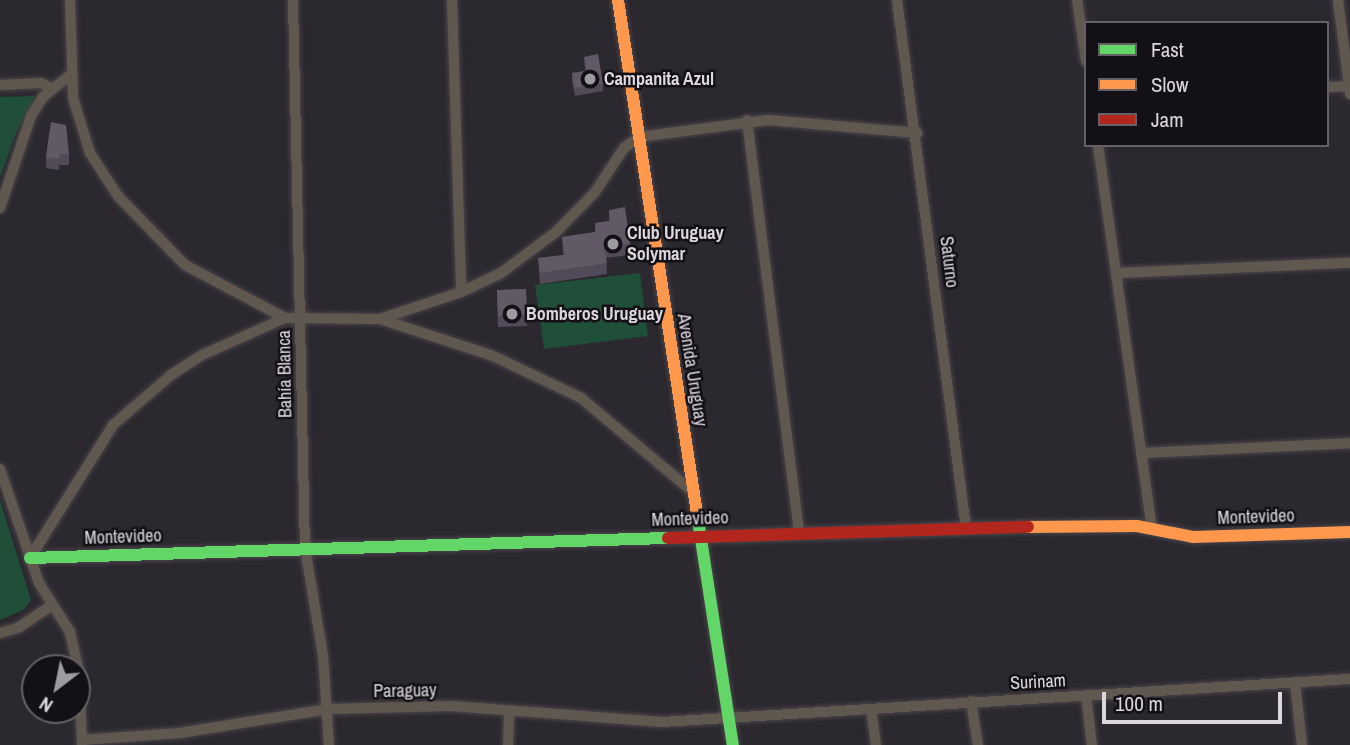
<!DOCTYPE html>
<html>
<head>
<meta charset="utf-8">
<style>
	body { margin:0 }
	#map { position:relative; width:1350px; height:745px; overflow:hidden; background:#2c282f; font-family:"Archivo Narrow",sans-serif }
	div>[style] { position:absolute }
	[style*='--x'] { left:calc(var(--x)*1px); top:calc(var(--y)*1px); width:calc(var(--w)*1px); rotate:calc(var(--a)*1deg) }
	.green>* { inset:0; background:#1f4e39 }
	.roads { filter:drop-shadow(0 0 2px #48454a) drop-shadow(0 0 2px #48454a) }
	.street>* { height:10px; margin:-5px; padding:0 5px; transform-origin:5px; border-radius:5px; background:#60584f }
	.fast>* { height:12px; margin:-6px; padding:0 6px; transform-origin:6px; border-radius:6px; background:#63d668 }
	.slow>* { height:12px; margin:-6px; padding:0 6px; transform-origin:6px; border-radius:6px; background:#ff974d }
	.jam>* { height:12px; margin:-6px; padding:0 6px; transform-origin:6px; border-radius:6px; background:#b3261e }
	.wall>* { inset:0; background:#534a59 }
	.building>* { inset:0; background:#625967 }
	.dots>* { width:19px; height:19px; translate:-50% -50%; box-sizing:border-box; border:4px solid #131016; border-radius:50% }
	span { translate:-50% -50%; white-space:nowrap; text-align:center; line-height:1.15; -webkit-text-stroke:5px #131016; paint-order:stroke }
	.poi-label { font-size:18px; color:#dcd7df; font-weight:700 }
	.left { translate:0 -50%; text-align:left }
	.street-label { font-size:18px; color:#dcd7df }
	.legend { position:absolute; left:1084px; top:21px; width:245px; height:126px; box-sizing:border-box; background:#131016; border:2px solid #636066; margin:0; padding:9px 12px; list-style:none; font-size:21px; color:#dcd7df }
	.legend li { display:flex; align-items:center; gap:14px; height:35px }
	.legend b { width:35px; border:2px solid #636066 }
	.north { position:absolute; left:21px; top:654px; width:70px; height:70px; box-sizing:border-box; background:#131016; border:2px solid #636066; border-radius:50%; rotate:212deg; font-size:19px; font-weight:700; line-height:28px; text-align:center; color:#dcd7df }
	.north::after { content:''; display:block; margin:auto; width:24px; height:32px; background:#9e9aa1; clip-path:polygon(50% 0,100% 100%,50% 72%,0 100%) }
	.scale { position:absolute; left:1102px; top:692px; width:180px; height:32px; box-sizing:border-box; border:4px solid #dcd7df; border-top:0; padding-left:9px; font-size:21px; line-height:24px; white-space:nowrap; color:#dcd7df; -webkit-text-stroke:5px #131016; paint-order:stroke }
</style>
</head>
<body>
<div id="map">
	<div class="green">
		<div style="clip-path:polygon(36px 96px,16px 133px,0 177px,0 97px)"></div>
		<div style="clip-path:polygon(640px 273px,648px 336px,544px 349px,535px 285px)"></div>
		<div style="clip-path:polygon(0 500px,31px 600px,23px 610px,0 620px)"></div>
	</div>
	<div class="roads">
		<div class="street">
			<div style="--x:70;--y:0;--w:98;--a:88.2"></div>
			<div style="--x:73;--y:98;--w:58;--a:72.8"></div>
			<div style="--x:90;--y:153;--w:51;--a:56.9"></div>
			<div style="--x:118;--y:196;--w:96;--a:45.8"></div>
			<div style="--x:185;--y:265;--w:113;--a:27.9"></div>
			<div style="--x:293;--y:0;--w:548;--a:88.75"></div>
			<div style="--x:305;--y:548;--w:109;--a:80.5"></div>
			<div style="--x:323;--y:655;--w:90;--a:86.2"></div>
			<div style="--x:452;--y:0;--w:292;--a:88.2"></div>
			<div style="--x:897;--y:0;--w:532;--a:82.55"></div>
			<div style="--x:1077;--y:0;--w:62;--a:81.6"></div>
			<div style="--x:1338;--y:0;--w:95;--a:82.7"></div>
			<div style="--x:0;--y:85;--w:41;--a:-2.8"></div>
			<div style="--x:41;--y:83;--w:11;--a:27"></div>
			<div style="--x:1327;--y:87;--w:23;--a:-2"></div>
			<div style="--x:747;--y:120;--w:417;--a:82.8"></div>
			<div style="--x:1098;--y:145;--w:388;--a:82"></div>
			<div style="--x:0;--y:208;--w:97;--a:-71.4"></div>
			<div style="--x:31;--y:116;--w:22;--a:-58"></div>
			<div style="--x:43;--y:97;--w:33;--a:-39"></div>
			<div style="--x:1117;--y:273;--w:233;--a:-2.5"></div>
			<div style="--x:380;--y:319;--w:117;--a:18"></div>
			<div style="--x:491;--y:355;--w:100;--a:25.5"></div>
			<div style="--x:581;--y:398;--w:146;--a:40"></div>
			<div style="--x:1141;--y:453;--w:209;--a:-2.7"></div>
			<div style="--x:0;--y:469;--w:120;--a:71.1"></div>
			<div style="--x:39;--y:583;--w:58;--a:57.7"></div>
			<div style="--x:70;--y:632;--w:41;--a:77.3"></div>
			<div style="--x:79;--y:672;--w:73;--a:87.6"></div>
			<div style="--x:30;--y:558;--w:157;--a:-58"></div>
			<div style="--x:113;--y:425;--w:77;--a:-40.8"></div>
			<div style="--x:171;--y:375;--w:37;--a:-33"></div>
			<div style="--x:202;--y:355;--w:91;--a:-24"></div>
			<div style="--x:285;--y:318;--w:95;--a:0.6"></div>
			<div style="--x:380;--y:319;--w:85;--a:-18.4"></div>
			<div style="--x:461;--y:292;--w:44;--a:-25.4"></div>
			<div style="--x:501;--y:273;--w:69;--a:-36.7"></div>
			<div style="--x:556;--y:232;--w:56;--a:-45.7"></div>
			<div style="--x:595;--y:192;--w:53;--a:-56.6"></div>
			<div style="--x:624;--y:148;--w:19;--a:-36"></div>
			<div style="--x:639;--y:137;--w:130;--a:-7.5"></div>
			<div style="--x:768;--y:120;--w:150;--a:5"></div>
			<div style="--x:0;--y:633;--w:19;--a:-16"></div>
			<div style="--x:18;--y:628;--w:41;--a:-34.1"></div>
			<div style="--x:1295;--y:683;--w:62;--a:83.6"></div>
			<div style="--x:1086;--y:695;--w:50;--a:83.2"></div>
			<div style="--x:971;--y:701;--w:45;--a:81"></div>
			<div style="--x:871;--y:709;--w:36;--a:82"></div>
			<div style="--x:82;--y:740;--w:98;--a:-4.1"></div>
			<div style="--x:180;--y:733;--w:150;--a:-9.2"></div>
			<div style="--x:328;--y:709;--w:123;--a:-1.4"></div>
			<div style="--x:451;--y:706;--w:212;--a:4.3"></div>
			<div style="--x:662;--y:722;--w:689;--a:-3.58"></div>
			<div style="--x:508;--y:745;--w:34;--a:-88"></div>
		</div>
		<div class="fast">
			<div style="--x:698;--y:520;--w:228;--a:81.2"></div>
			<div style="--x:30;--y:558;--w:638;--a:-1.8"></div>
		</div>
		<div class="slow">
			<div style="--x:618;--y:0;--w:526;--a:81.25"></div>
			<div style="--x:1028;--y:527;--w:109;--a:-0.5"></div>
			<div style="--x:1137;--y:526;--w:57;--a:11.1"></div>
			<div style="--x:1193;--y:537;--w:157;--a:-1.8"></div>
		</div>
		<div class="jam">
			<div style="--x:668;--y:538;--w:360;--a:-1.8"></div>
		</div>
	</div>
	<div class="wall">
		<div style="clip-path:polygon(584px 57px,603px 84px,603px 91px,575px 96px,572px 81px,572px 73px,585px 71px)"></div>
		<div style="clip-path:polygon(51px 122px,69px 154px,69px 165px,59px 165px,59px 170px,46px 168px,46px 157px)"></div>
		<div style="clip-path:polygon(609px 210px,630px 244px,630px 255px,606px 258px,607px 274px,540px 284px,538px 258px,563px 255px,562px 237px,595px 232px,595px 223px,609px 221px)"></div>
		<div style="clip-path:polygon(526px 289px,527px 326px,498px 327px,497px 290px)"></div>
	</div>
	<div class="building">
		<div style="clip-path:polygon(598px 54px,603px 84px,575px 88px,572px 73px,587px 71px,584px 57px)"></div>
		<div style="clip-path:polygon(51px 122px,66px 125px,69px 154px,59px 154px,59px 159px,46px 157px)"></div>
		<div style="clip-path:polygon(625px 207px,630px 244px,604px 247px,607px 263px,540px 273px,538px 258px,565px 255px,562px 237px,596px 232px,595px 223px,610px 221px,609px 210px)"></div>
		<div style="clip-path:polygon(526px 289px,527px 315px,498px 316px,497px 290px)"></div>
	</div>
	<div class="dots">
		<div style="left:590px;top:79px;background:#9e9aa1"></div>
		<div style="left:613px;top:244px;background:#9e9aa1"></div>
		<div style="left:512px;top:314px;background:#9e9aa1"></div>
	</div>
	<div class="poi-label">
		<span class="left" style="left:604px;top:79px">Campanita Azul</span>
		<span class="left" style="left:627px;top:244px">Club Uruguay<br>Solymar</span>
		<span class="left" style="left:526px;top:314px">Bomberos Uruguay</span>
	</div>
	<div class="street-label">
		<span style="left:949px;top:262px;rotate:83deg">Saturno</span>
		<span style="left:692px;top:370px;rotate:81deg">Avenida Uruguay</span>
		<span style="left:285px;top:374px;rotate:-91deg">Bahía Blanca</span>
		<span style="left:1256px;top:517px;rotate:-2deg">Montevideo</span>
		<span style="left:690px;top:519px;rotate:-2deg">Montevideo</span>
		<span style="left:123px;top:537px;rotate:-2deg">Montevideo</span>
		<span style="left:1038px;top:682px;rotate:-3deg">Surinam</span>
		<span style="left:405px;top:691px;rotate:-1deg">Paraguay</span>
	</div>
	<ul class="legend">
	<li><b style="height:9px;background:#63d668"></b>Fast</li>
	<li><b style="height:9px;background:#ff974d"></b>Slow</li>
	<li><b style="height:9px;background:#b3261e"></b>Jam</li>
	</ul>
	<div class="north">N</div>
	<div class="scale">100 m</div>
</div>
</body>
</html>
